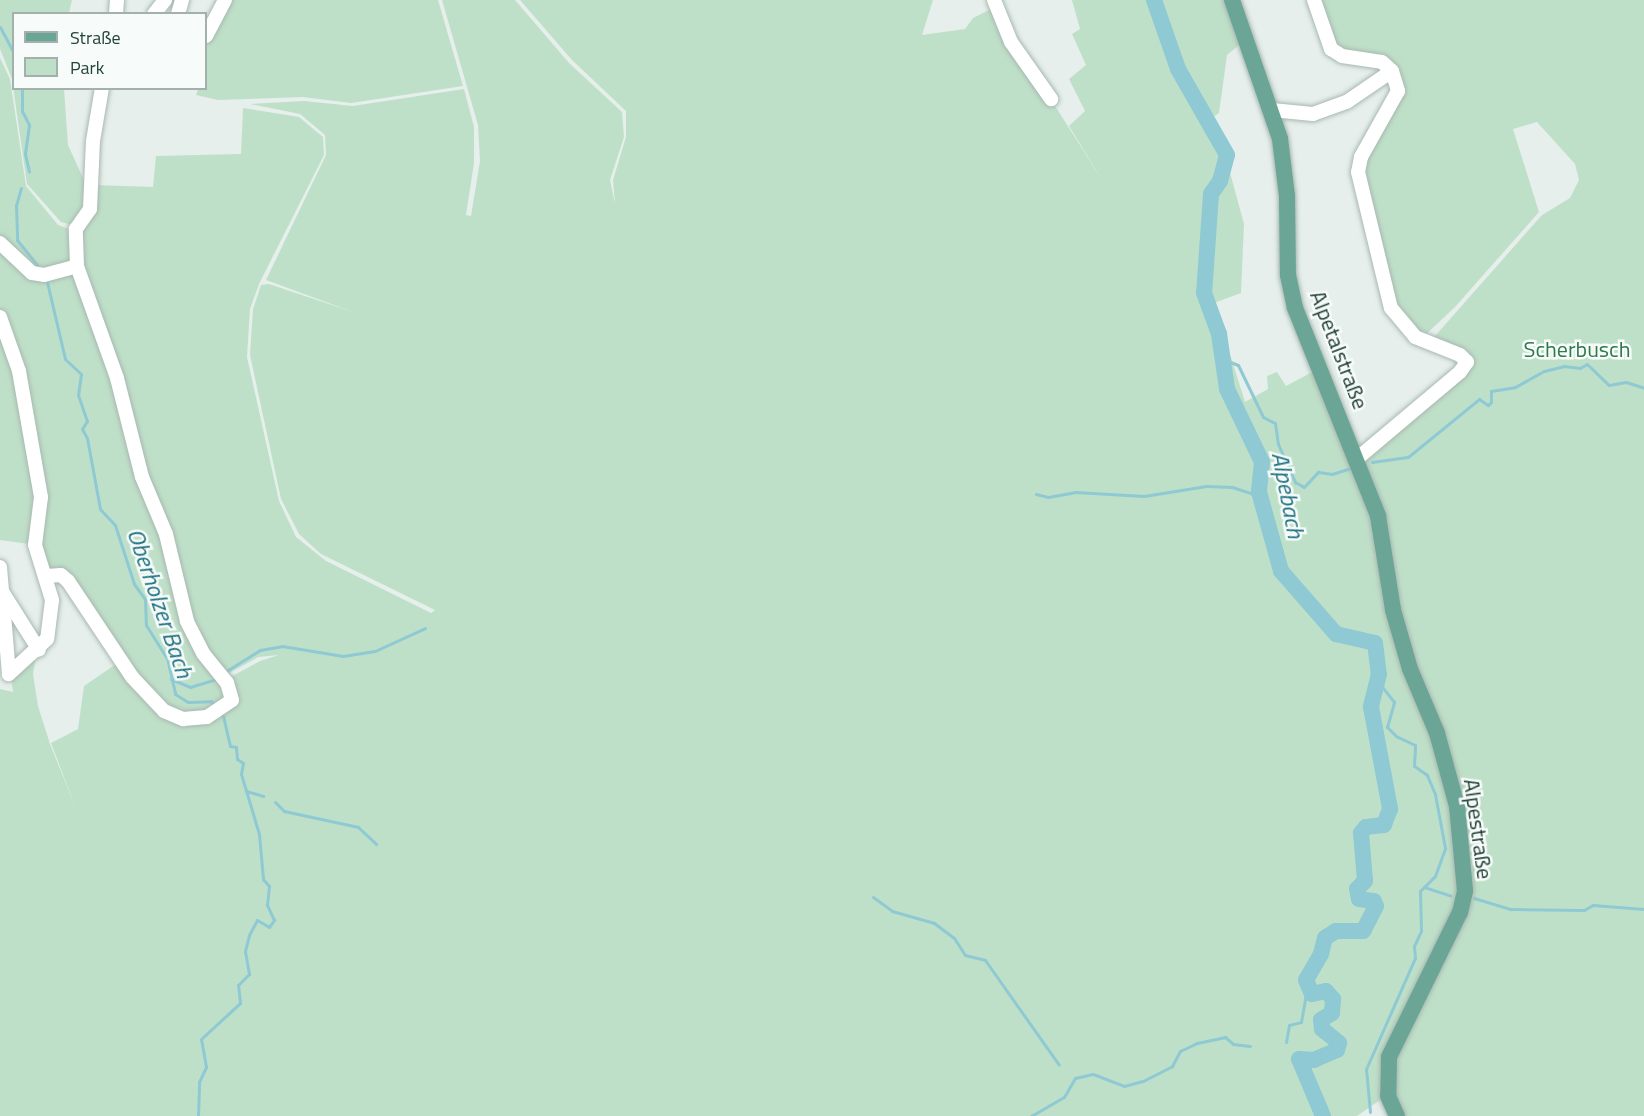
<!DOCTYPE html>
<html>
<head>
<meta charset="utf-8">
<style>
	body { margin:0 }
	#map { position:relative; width:1644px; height:1116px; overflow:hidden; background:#e6efeb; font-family:"Titillium Web",sans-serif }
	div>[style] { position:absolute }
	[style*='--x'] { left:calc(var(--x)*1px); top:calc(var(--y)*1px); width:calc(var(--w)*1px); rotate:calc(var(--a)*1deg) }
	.green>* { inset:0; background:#bfe0c8 }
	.stream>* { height:3px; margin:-1.5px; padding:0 1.5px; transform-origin:1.5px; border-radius:1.5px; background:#8ec9d4 }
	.river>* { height:16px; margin:-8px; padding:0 8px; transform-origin:8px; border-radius:8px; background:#8ec9d4 }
	.roads { filter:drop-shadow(0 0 2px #a8b8b2) drop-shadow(0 0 2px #a8b8b2) }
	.minor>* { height:14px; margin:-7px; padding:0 7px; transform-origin:7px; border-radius:7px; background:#fff }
	.major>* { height:16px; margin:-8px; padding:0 8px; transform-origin:8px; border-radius:8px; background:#6aa596 }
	span { translate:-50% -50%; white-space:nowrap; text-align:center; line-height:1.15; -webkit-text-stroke:5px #f7fbf9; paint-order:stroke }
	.street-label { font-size:22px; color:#24423a }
	.park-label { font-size:22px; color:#2d7a4b }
	.water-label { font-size:24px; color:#1c6f80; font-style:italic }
	.legend { position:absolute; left:12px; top:12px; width:195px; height:78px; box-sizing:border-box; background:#f7fbf9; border:2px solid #a3b1ad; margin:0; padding:8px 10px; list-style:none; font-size:18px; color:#24423a }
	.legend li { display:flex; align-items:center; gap:12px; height:30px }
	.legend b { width:30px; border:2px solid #a3b1ad }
</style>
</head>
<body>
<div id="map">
	<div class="green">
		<div style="clip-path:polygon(0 0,72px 0,69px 13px,14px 14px,14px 88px,64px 89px,68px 145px,88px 189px,87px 209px,76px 226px,61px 222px,27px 184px,20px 136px,12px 79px,0 49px)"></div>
		<div style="clip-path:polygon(230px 0,438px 0,463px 86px,351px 103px,303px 97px,218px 100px,196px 95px,198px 89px,206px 88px,206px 41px)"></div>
		<div style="clip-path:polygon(442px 0,515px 0,569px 63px,622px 112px,624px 137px,610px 180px,615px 204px,613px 180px,626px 137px,626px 111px,572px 60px,520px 0,933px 0,922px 35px,965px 29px,973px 18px,993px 8px,1104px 183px,1069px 126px,1085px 111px,1069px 79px,1086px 65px,1072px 34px,1080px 29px,1072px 0,1227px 0,1244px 41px,1227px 55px,1219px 113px,1209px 120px,1225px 154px,1244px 224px,1241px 293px,1214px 303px,1245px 402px,1268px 389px,1267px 376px,1277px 372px,1286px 386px,1316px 370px,1356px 462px,1454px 808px,1458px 909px,1392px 1038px,1386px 1096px,1357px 1116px,0 1116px,0 689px,13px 692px,11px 677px,36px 655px,33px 674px,38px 706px,50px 744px,75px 806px,51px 743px,78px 729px,84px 686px,119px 662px,183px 721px,234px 702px,227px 679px,260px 661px,279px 655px,258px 657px,226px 675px,196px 637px,88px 290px,77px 230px,94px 185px,153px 187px,156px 156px,241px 154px,243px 108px,299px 117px,323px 137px,324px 155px,259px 284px,250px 309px,247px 357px,279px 501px,296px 537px,326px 561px,431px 613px,435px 610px,321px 554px,299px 534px,281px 499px,250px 355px,253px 309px,261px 285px,269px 284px,353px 312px,266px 280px,326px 155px,325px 135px,300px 114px,250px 104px,304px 101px,353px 106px,464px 89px,474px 127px,474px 163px,466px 215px,471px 216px,480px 161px,478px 125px)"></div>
		<div style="clip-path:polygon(1318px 0,1644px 0,1644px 1116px,1401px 1116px,1388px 1075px,1471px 883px,1413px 669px,1375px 491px,1364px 459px,1462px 372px,1460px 352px,1433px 341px,1435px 336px,1542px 215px,1570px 198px,1579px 180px,1575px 164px,1537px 122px,1513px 129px,1539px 212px,1455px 307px,1422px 338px,1394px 307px,1359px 173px,1393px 113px,1395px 70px,1336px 50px)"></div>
		<div style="clip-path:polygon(0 58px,10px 79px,26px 186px,58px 225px,74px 231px,74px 265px,32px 270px,0 239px)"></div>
		<div style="clip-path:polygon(0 247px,31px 275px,74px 272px,165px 534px,180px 601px,230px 699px,207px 714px,184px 717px,165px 708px,136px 677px,62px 572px,45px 566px,37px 545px,0 540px)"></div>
	</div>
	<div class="stream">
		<div style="--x:0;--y:27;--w:30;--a:62"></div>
		<div style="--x:22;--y:88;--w:23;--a:90"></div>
		<div style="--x:22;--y:111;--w:16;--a:63"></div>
		<div style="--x:29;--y:125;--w:29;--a:98"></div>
		<div style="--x:25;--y:154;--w:18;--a:77"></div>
		<div style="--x:21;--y:188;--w:18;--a:106"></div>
		<div style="--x:16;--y:205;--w:35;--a:88"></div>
		<div style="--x:17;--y:240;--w:32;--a:51"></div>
		<div style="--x:47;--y:282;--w:79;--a:76.8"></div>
		<div style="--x:65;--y:359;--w:22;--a:43"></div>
		<div style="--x:81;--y:374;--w:21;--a:98"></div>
		<div style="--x:78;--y:395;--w:28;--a:71"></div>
		<div style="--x:87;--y:421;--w:9;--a:122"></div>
		<div style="--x:82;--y:429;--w:10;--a:61"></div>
		<div style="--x:87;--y:438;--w:72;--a:79.6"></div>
		<div style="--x:100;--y:509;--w:22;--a:47"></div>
		<div style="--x:115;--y:525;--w:62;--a:72.1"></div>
		<div style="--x:134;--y:584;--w:19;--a:54"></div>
		<div style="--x:145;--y:599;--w:26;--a:88"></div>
		<div style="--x:146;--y:625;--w:39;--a:58"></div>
		<div style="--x:167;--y:658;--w:37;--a:77"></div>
		<div style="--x:175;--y:694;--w:15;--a:32"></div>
		<div style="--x:188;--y:702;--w:23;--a:-2"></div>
		<div style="--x:211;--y:701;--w:6;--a:51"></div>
		<div style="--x:1223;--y:359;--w:16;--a:22"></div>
		<div style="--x:1238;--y:365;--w:58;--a:64.3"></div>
		<div style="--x:1263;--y:417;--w:13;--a:27"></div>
		<div style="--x:1275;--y:423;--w:21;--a:82"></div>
		<div style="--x:1278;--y:444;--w:42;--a:65.9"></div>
		<div style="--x:1295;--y:482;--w:10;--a:29"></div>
		<div style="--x:1304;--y:487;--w:21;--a:-47"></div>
		<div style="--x:1318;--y:472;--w:14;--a:8"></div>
		<div style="--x:1332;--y:474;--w:22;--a:-18"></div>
		<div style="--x:1372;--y:462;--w:36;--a:-8"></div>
		<div style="--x:1408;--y:457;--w:92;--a:-39.2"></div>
		<div style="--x:1479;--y:399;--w:11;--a:34"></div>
		<div style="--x:1488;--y:405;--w:4;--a:-45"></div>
		<div style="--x:1491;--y:402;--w:11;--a:-90"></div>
		<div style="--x:1491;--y:391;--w:24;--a:-9"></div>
		<div style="--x:1515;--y:387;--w:33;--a:-29"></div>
		<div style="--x:1544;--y:371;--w:21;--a:-14"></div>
		<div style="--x:1564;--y:366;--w:16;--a:7"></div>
		<div style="--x:1580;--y:368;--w:8;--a:-30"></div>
		<div style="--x:1587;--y:364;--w:30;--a:44"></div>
		<div style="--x:1609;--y:385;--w:17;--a:-10"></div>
		<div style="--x:1626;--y:382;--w:19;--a:18"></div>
		<div style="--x:1036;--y:494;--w:12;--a:14"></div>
		<div style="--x:1048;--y:497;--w:27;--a:-10"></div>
		<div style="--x:1075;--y:492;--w:69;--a:3.3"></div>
		<div style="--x:1144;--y:496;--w:63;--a:-9.2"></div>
		<div style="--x:1206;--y:486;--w:26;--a:2"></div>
		<div style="--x:1232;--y:487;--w:23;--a:18"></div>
		<div style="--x:1254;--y:494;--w:5;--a:-22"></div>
		<div style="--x:228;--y:670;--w:38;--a:-32"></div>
		<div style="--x:260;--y:650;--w:22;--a:-10"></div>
		<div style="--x:282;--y:646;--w:62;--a:9.3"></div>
		<div style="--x:343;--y:656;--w:32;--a:-9"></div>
		<div style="--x:375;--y:651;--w:55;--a:-24.7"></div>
		<div style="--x:171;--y:679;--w:21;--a:23"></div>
		<div style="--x:190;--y:687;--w:28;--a:-17"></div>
		<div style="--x:246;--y:791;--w:18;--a:16"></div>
		<div style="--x:275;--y:802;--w:13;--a:45"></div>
		<div style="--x:284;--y:811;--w:76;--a:12.2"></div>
		<div style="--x:358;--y:827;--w:25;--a:43"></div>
		<div style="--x:1424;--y:887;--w:28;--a:18"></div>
		<div style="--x:873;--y:897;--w:24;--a:36"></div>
		<div style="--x:892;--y:911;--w:44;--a:15.9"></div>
		<div style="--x:934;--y:923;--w:25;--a:37"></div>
		<div style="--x:954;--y:938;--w:20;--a:57"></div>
		<div style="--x:965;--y:955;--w:21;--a:14"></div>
		<div style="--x:985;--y:960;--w:128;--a:54.8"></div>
		<div style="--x:1474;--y:898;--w:39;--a:17"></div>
		<div style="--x:1511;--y:909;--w:73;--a:0.8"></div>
		<div style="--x:1584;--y:910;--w:10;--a:-29"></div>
		<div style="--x:1593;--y:905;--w:51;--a:4.5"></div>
		<div style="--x:1286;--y:1042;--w:17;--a:-80"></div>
		<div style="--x:1289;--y:1025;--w:12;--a:-14"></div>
		<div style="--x:1301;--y:1022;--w:34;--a:-80"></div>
		<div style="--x:1370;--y:1112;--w:43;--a:-95.3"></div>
		<div style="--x:1366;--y:1069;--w:121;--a:-66.2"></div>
		<div style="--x:1415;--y:958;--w:12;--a:-95"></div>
		<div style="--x:1414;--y:946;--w:17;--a:-65"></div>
		<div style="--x:1421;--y:931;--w:40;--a:-91.4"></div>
		<div style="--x:1420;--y:891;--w:21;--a:-45"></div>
		<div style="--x:1435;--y:876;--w:30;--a:-70"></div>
		<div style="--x:1445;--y:848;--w:55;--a:-100.5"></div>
		<div style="--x:1435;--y:794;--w:21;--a:-113"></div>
		<div style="--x:1427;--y:775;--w:16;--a:-145"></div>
		<div style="--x:1414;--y:766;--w:21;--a:-87"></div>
		<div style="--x:1415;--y:745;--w:21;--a:-155"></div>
		<div style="--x:1396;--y:736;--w:13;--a:-135"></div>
		<div style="--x:1387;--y:727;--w:26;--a:-74"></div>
		<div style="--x:1394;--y:702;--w:28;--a:-128"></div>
		<div style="--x:198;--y:1116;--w:34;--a:-88"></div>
		<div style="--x:199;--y:1082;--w:17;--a:-65"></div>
		<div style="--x:206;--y:1067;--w:28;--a:-100"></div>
		<div style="--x:201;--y:1039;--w:53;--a:-42.7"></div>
		<div style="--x:240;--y:1003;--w:18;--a:-96"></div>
		<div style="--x:238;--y:985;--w:16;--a:-45"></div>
		<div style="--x:249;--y:974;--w:23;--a:-100"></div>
		<div style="--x:245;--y:951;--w:16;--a:-76"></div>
		<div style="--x:249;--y:935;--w:17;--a:-62"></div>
		<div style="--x:257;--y:920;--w:14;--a:30"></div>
		<div style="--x:269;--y:927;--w:9;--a:-54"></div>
		<div style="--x:274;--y:920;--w:17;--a:-115"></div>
		<div style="--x:267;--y:905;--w:19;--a:-84"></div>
		<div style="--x:269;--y:886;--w:9;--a:-131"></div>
		<div style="--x:263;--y:879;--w:45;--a:-95.1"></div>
		<div style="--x:259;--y:834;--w:63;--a:-106.7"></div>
		<div style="--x:241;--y:774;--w:11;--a:-80"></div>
		<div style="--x:243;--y:763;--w:7;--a:-146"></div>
		<div style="--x:237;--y:759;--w:12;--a:-95"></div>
		<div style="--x:236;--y:747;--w:6;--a:-171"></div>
		<div style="--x:230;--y:746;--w:31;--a:-103"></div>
		<div style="--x:1031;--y:1116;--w:38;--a:-30"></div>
		<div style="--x:1064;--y:1097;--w:22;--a:-60"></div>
		<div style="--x:1075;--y:1078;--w:18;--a:-13"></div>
		<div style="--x:1093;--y:1074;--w:33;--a:21"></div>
		<div style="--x:1124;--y:1086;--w:20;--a:-15"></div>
		<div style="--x:1143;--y:1081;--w:33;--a:-27"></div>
		<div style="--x:1172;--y:1066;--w:17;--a:-62"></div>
		<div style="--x:1180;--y:1051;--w:19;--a:-25"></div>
		<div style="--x:1197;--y:1043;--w:29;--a:-12"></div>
		<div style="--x:1225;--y:1037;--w:11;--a:41"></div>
		<div style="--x:1233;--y:1044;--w:17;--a:7"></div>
	</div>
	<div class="river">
		<div style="--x:1154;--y:0;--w:73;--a:70.8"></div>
		<div style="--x:1178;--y:69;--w:99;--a:60.3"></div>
		<div style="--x:1227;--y:155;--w:27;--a:105"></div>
		<div style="--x:1220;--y:181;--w:16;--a:125"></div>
		<div style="--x:1211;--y:194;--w:99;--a:94"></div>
		<div style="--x:1204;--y:293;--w:44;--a:69.9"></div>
		<div style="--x:1219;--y:334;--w:56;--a:81.7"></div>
		<div style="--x:1227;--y:389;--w:81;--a:64.4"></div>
		<div style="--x:1262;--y:462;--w:30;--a:96"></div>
		<div style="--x:1259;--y:492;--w:82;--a:74.4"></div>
		<div style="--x:1281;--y:571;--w:84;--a:48.9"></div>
		<div style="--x:1336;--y:634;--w:40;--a:13"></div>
		<div style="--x:1375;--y:643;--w:31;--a:83"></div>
		<div style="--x:1379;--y:674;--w:34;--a:104"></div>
		<div style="--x:1371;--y:707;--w:104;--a:79.4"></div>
		<div style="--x:1390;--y:809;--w:17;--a:111"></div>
		<div style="--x:1384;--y:825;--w:18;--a:174"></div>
		<div style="--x:1366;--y:827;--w:8;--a:130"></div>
		<div style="--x:1361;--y:833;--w:48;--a:85.2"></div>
		<div style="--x:1365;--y:881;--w:11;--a:135"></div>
		<div style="--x:1357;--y:889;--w:10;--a:79"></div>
		<div style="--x:1359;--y:899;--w:15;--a:8"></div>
		<div style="--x:1374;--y:901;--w:5;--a:68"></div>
		<div style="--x:1376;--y:906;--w:28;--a:117"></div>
		<div style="--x:1363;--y:931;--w:27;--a:180"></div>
		<div style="--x:1336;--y:931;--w:13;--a:148"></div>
		<div style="--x:1325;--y:938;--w:16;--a:104"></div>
		<div style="--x:1321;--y:954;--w:30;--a:120"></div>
		<div style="--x:1306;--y:980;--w:15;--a:67"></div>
		<div style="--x:1312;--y:994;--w:14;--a:-12"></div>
		<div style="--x:1326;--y:991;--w:11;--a:49"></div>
		<div style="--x:1333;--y:999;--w:14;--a:94"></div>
		<div style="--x:1332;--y:1013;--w:13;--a:148"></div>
		<div style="--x:1321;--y:1020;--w:9;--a:84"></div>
		<div style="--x:1322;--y:1029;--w:22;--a:39"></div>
		<div style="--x:1339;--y:1043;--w:7;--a:106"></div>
		<div style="--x:1337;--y:1050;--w:25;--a:157"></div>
		<div style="--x:1314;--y:1060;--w:15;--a:-176"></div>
		<div style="--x:1299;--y:1059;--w:62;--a:67.2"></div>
	</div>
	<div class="roads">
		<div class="minor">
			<div style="--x:994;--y:0;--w:45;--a:68"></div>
			<div style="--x:1011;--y:42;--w:70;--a:54.9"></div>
			<div style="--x:1314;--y:0;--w:52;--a:70.9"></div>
			<div style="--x:1331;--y:49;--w:13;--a:32"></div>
			<div style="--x:1342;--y:56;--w:40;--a:8.5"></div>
			<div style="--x:1382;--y:62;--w:13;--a:42"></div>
			<div style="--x:1392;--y:71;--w:21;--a:73"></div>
			<div style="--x:1398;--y:91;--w:76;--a:119.3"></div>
			<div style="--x:1361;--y:157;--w:15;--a:101"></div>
			<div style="--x:1358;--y:172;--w:140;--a:76.4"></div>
			<div style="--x:1391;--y:308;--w:38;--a:50"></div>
			<div style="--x:1415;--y:337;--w:48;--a:21.8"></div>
			<div style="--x:1460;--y:355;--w:10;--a:45"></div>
			<div style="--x:1467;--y:362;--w:12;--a:125"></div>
			<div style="--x:1460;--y:372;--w:133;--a:139.9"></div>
			<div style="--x:116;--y:14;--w:14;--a:-86"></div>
			<div style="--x:154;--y:14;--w:18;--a:-52"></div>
			<div style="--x:178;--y:14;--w:15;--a:-74"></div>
			<div style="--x:206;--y:36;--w:41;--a:-62.2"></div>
			<div style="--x:1272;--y:110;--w:41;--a:5.6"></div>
			<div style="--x:1313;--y:114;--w:37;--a:-20"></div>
			<div style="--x:1348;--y:101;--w:53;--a:-34.3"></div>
			<div style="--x:0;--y:243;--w:44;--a:43.2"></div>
			<div style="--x:32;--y:273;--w:12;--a:9"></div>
			<div style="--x:44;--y:275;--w:34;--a:-15"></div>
			<div style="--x:0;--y:317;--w:57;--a:70.6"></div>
			<div style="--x:19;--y:371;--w:128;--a:80.1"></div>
			<div style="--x:41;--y:497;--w:48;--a:97.1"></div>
			<div style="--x:35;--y:545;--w:58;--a:72.8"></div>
			<div style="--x:52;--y:600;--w:39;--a:97"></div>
			<div style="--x:47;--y:639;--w:52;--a:137.4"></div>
			<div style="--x:0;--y:567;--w:107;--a:85.2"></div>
			<div style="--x:47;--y:576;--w:14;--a:-4"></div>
			<div style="--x:61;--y:575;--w:9;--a:41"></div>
			<div style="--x:68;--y:581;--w:115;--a:56.3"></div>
			<div style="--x:132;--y:677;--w:47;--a:46.7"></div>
			<div style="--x:164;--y:711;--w:21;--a:23"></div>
			<div style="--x:183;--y:719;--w:24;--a:-5"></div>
			<div style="--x:207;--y:717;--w:30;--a:-34"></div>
			<div style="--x:232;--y:700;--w:18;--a:-106"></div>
			<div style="--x:227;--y:683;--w:38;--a:-129"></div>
			<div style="--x:203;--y:653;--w:36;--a:-117"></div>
			<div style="--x:187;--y:621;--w:89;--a:-103.6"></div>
			<div style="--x:166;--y:534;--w:62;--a:-112.8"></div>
			<div style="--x:142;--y:477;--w:102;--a:-104.2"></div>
			<div style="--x:117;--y:378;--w:119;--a:-109.7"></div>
			<div style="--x:77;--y:266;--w:37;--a:-92"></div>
			<div style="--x:76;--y:229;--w:24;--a:-55"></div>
			<div style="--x:90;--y:209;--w:68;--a:-87.5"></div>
			<div style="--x:93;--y:141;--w:54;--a:-80.4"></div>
			<div style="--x:3;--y:593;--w:67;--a:57.7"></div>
		</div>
		<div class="major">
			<div style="--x:1232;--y:0;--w:147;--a:70.9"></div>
			<div style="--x:1280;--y:139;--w:57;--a:83"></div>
			<div style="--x:1287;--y:196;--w:79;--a:89.3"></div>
			<div style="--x:1288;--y:275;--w:34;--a:78"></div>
			<div style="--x:1295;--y:308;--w:224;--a:68.2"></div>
			<div style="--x:1378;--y:516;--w:95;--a:80.9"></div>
			<div style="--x:1393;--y:610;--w:61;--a:73.9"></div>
			<div style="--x:1410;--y:669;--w:69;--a:67.1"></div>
			<div style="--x:1437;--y:733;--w:76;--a:74.7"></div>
			<div style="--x:1457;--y:806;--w:85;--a:84.6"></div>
			<div style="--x:1465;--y:891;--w:22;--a:103"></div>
			<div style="--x:1460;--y:912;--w:161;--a:116.1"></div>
			<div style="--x:1389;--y:1057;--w:39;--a:91"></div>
			<div style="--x:1388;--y:1096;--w:22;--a:66"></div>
		</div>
	</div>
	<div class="street-label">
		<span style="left:1339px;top:350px;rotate:69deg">Alpetalstraße</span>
		<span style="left:1478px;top:829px;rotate:82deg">Alpestraße</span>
	</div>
	<div class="park-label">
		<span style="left:1577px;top:350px">Scherbusch</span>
	</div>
	<div class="water-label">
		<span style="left:1288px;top:495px;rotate:79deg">Alpebach</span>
		<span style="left:160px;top:603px;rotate:71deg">Oberholzer Bach</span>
	</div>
	<ul class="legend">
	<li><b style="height:8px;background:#6aa596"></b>Straße</li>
	<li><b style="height:16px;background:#bfe0c8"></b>Park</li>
	</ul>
</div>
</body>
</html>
